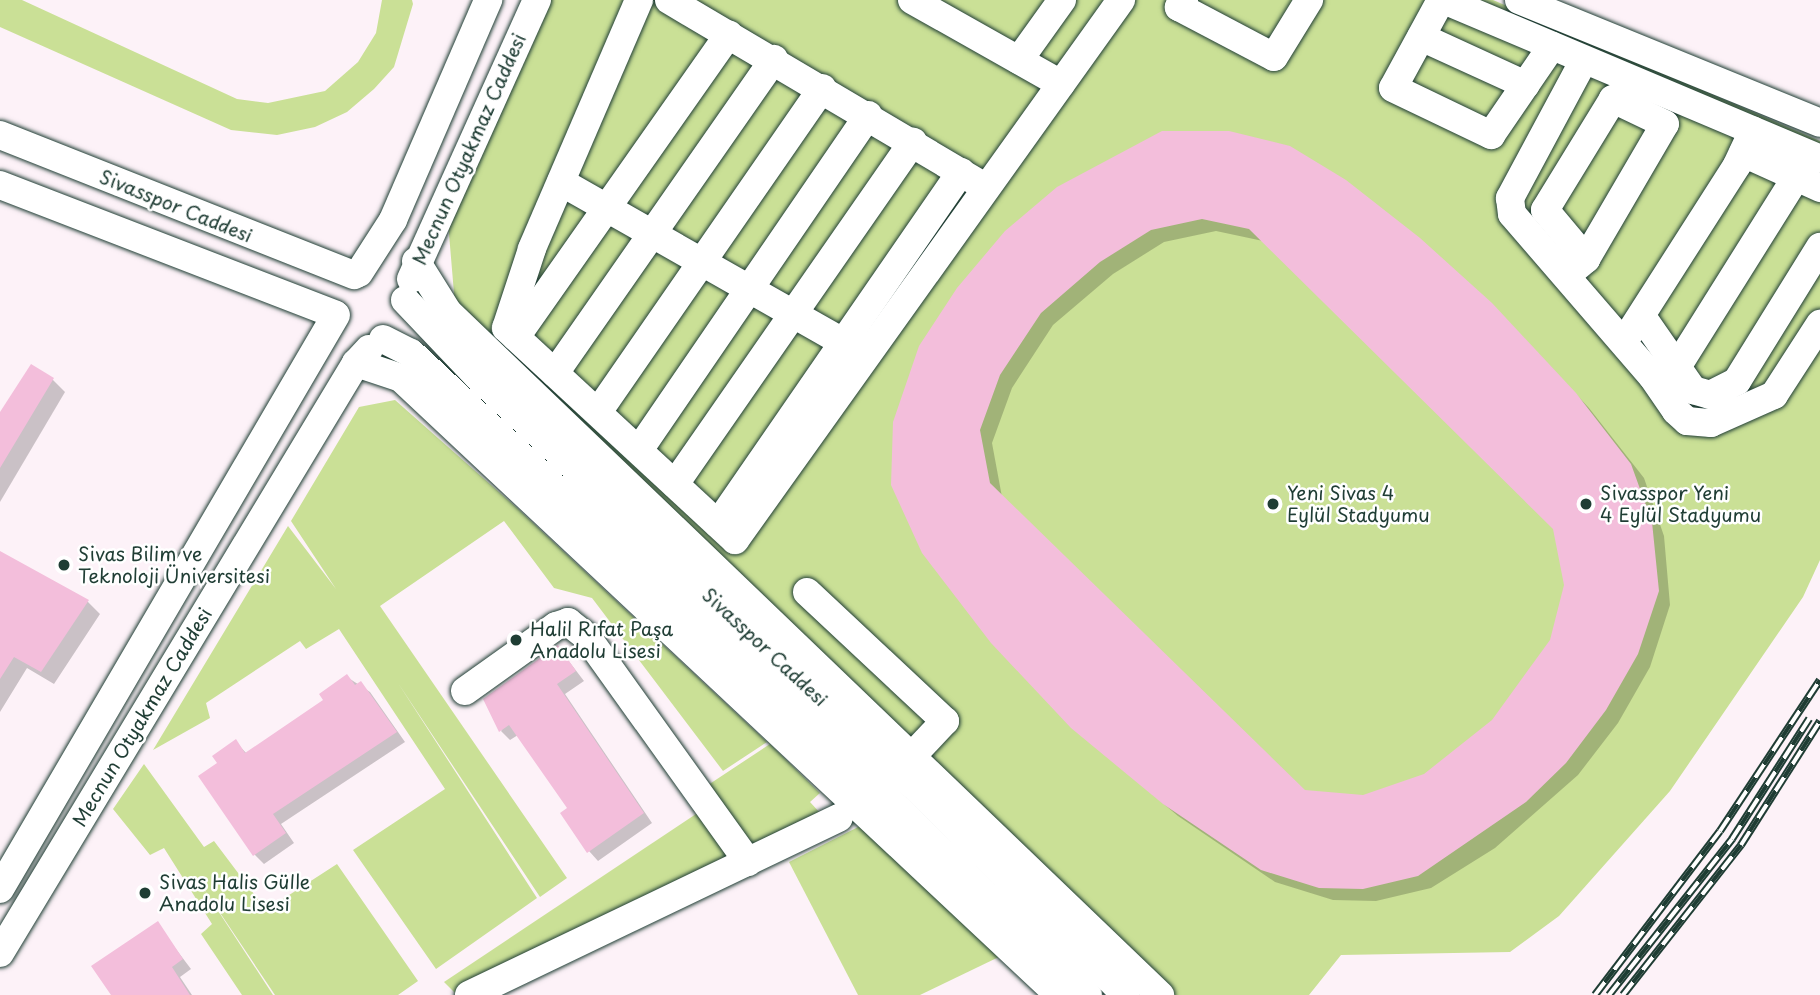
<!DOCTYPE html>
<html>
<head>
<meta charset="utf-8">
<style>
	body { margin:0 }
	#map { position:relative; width:1820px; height:995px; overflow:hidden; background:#fdf2f8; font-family:"Playpen Sans",sans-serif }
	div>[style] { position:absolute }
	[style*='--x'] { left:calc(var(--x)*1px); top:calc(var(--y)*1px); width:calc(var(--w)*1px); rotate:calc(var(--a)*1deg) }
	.green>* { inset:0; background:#cae096 }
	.shadow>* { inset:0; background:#0003 }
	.building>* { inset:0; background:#f3bedb }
	.roads { filter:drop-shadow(0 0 2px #1f3d34) drop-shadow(0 0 2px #1f3d34) }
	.minor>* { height:28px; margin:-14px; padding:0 14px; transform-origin:14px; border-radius:14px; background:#fff }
	.rail>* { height:8px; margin-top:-4px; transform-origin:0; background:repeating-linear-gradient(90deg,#fff 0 16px,#1f3d34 0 32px); box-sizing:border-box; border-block:2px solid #1f3d34 }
	.dots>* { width:19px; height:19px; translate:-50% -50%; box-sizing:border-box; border:4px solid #fff; border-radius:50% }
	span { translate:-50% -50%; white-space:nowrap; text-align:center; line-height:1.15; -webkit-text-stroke:5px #fff; paint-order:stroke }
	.street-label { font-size:19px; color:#1f3d34 }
	.poi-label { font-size:19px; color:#1f3d34 }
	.left { translate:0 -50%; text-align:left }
</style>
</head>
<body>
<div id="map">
	<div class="green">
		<div style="clip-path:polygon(0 0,22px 0,237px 99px,268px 103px,325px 91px,358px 62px,376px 33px,382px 0,412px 0,413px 4px,394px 67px,374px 89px,347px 112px,315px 127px,277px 135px,231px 130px,0 27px)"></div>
		<div style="clip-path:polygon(546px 0,1493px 0,1820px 141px,1820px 560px,1803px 597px,1670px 791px,1559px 916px,1510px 952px,1341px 955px,1309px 995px,1170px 995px,456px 317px,448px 222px)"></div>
		<div style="clip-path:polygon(395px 400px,516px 507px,767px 742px,723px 771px,592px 598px,554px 588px,504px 521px,380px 606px,567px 878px,540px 897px,398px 683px,537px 898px,436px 969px,353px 850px,445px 789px,339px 629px,306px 649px,300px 641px,206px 703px,210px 718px,153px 750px,288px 526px,336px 589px,291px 521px,359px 407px)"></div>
		<div style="clip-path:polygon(770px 744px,820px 793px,810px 802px,821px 814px,748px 848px,705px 787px)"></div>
		<div style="clip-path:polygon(144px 764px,204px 847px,214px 841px,266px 910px,337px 864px,418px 981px,398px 995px,275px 995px,198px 880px,273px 995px,242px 995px,201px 934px,212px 924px,164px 848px,150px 855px,113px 809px)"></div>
		<div style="clip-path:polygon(702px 810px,737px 862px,457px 995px,444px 982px)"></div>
		<div style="clip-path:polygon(864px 824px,1003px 955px,920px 995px,858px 995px,789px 862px)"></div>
	</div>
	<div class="shadow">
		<div style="clip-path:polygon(evenodd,1162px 133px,1505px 318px,1589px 408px,1644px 478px,1664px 536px,1670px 605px,1650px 667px,1618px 723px,1578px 775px,1495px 848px,1431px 888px,1376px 901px,1333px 900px,1275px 882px,1178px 816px,1072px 727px,893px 485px,1162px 133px,1216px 231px,1263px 241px,1554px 528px,1565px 585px,1552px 641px,1493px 722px,1425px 776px,1363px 797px,1305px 791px,1002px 497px,992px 443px,1012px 388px,1053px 325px,1113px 274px,1164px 242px,1216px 231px)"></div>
		<div style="clip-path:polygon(52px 379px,65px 392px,0 502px,0 415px)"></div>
		<div style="clip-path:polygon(0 553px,88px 602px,100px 614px,54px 684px,27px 668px,0 712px)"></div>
		<div style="clip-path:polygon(558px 647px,584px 681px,565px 694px,652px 823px,598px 861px,589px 851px,569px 808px,518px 735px,510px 740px,501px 731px)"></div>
		<div style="clip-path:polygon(347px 677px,370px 692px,405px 742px,281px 824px,294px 843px,264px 864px,255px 855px,219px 763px,236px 742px,247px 754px,325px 701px)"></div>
		<div style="clip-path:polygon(157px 924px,191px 969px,180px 977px,192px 995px,114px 995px)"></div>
	</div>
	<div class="building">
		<div style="clip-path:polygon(evenodd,1162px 131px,1229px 131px,1290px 146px,1346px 180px,1420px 238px,1492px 303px,1576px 393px,1631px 464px,1652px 522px,1659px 591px,1638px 654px,1606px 710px,1566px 763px,1526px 802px,1418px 876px,1363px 889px,1319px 888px,1261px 870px,1163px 804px,1071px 728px,991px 643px,922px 553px,891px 485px,893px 422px,919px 346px,957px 288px,1005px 231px,1057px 187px,1162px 131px,1202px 219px,1249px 229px,1553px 529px,1564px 585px,1550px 640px,1492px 720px,1424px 774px,1363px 795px,1305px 790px,990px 483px,980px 430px,1000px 375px,1041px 313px,1100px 262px,1151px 230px,1202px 219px)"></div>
		<div style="clip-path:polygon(31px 364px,54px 378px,0 468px,0 412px)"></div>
		<div style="clip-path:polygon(0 551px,89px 600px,41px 672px,14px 657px,0 679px)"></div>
		<div style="clip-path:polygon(558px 645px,576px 671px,557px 684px,644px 813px,587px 853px,560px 813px,567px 808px,509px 725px,499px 732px,483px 699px)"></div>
		<div style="clip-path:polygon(347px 674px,355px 685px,361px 681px,397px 732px,273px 814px,286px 833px,253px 856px,198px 776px,217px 763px,212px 756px,236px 739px,245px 753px,323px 700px,319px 694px)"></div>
		<div style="clip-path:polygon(158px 921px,183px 959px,172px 967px,190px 995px,111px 995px,91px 966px)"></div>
	</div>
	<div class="roads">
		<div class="minor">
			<div style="--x:639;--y:0;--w:271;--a:113.3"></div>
			<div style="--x:532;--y:249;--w:83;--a:108.2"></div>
			<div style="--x:506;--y:328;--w:312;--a:42.8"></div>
			<div style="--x:735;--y:540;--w:664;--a:-54.44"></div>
			<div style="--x:669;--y:0;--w:358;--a:30.6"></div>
			<div style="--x:912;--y:0;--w:171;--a:29.4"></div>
			<div style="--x:1184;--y:0;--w:9;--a:126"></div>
			<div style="--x:1179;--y:7;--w:107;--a:27.8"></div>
			<div style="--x:1274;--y:57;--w:67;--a:-58.4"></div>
			<div style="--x:1441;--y:0;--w:100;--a:118.6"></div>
			<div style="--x:1393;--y:88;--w:109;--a:25.6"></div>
			<div style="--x:1491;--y:135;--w:108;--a:-55.6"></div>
			<div style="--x:1444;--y:0;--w:408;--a:22.9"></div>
			<div style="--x:1519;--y:0;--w:325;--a:22.2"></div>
			<div style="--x:1421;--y:37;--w:115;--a:24.6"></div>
			<div style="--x:1019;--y:60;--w:74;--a:-54.4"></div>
			<div style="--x:1584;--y:60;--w:157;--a:118.2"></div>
			<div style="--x:1510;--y:198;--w:16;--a:83"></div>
			<div style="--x:1512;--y:214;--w:214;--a:49.2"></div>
			<div style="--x:1652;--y:376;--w:42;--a:55.6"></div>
			<div style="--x:1676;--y:411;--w:15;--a:42"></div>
			<div style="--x:1687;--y:421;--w:24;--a:5"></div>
			<div style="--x:1711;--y:423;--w:69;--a:-24"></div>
			<div style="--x:1774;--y:395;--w:85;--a:-57.1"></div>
			<div style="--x:0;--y:135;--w:381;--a:21.6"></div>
			<div style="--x:1743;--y:153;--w:85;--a:24.4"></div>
			<div style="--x:561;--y:182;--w:324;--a:29.6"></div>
			<div style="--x:0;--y:185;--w:359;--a:21.1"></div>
			<div style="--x:416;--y:261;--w:60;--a:57.9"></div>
			<div style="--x:448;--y:312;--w:987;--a:43.81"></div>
			<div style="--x:359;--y:273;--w:63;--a:-57.3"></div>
			<div style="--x:393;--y:220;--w:240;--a:-66.6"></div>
			<div style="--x:1567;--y:275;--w:25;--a:-40"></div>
			<div style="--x:1586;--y:259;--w:156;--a:-59.7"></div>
			<div style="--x:1665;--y:124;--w:58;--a:-154.3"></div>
			<div style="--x:1613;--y:99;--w:130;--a:121.5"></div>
			<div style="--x:1545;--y:210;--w:64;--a:50.1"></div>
			<div style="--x:411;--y:279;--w:306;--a:-65.7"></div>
			<div style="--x:405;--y:300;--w:106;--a:46.5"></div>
			<div style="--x:478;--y:377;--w:594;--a:43.16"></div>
			<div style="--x:911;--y:783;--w:302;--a:44.6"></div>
			<div style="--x:1643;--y:318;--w:88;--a:55.2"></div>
			<div style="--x:1693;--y:390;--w:18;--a:16"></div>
			<div style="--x:1710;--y:395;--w:30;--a:-27"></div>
			<div style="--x:1737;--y:381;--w:158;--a:-58.2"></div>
			<div style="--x:1631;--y:331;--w:197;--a:-57.4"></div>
			<div style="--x:1737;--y:165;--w:38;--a:-65"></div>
			<div style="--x:516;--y:337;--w:370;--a:-54.9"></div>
			<div style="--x:383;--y:339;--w:31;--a:27"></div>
			<div style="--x:411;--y:353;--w:656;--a:43.08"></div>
			<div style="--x:890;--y:801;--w:277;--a:44.4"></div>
			<div style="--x:356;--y:363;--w:47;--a:18.4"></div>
			<div style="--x:401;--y:378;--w:902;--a:43.16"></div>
			<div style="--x:1677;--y:367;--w:224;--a:-57.9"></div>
			<div style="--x:555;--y:373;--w:383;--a:-55.1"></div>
			<div style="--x:598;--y:412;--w:394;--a:-55.3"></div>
			<div style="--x:639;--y:450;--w:406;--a:-55.6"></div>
			<div style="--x:675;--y:484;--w:417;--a:-55.2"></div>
			<div style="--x:718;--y:524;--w:428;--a:-55.4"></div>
			<div style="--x:807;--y:592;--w:189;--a:43.1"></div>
			<div style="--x:945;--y:721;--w:48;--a:133.3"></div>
			<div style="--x:465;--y:691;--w:112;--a:-35.5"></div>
			<div style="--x:556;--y:626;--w:13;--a:-18"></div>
			<div style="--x:568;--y:622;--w:24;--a:38"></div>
			<div style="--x:587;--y:637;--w:277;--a:54.4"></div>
			<div style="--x:0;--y:889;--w:665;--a:-59.66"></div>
			<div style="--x:0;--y:953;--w:689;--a:-58.89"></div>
			<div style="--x:356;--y:363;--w:19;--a:-47"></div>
			<div style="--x:469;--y:995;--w:410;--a:-25.6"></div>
		</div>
	</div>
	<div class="rail">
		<div style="--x:1595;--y:995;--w:206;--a:-52.7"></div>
		<div style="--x:1720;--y:831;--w:181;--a:-56.5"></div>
		<div style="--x:1609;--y:995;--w:199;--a:-51.7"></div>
		<div style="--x:1732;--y:839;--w:143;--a:-57.3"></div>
		<div style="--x:1623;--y:995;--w:191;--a:-51.8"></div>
		<div style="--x:1741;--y:845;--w:147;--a:-57.5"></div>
	</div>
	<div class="dots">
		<div style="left:1273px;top:504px;background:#1f3d34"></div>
		<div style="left:1586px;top:504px;background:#1f3d34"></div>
		<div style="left:64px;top:565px;background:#1f3d34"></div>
		<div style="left:516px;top:640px;background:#1f3d34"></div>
		<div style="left:145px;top:893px;background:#1f3d34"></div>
	</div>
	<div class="street-label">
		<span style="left:469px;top:149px;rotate:-66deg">Mecnun Otyakmaz Caddesi</span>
		<span style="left:176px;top:206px;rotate:22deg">Sivasspor Caddesi</span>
		<span style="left:765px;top:647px;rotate:43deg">Sivasspor Caddesi</span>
		<span style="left:142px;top:717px;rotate:-59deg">Mecnun Otyakmaz Caddesi</span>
	</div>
	<div class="poi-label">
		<span class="left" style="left:1287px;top:504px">Yeni Sivas 4<br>Eylül Stadyumu</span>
		<span class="left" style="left:1600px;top:504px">Sivasspor Yeni<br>4 Eylül Stadyumu</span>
		<span class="left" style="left:78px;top:565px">Sivas Bilim ve<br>Teknoloji Üniversitesi</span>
		<span class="left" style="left:530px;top:640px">Halil Rıfat Paşa<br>Anadolu Lisesi</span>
		<span class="left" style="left:159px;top:893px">Sivas Halis Gülle<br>Anadolu Lisesi</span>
	</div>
</div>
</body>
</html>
